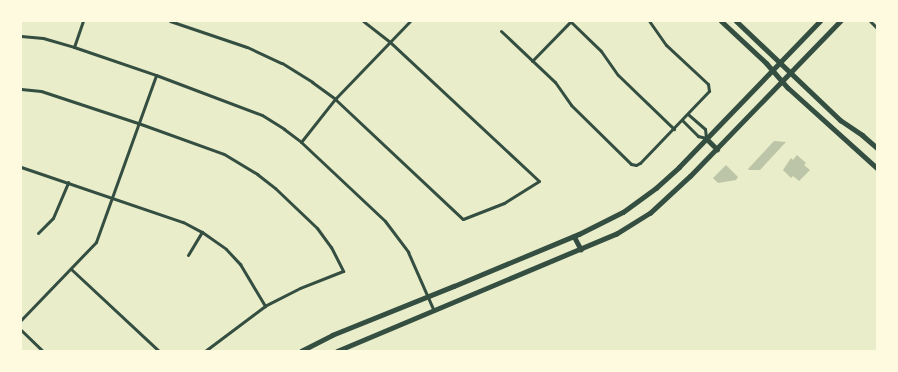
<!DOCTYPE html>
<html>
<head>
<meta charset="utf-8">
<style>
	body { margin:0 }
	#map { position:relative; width:898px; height:372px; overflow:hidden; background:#e9edc9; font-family:Jost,sans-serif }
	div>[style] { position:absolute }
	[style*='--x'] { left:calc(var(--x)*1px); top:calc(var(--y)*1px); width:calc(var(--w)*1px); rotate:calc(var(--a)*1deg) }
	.building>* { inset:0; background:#bcc5a7 }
	.minor>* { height:3px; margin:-1.5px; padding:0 1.5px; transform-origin:1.5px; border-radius:1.5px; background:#344e41 }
	.secondary>* { height:4.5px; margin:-2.25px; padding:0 2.25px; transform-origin:2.25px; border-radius:2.25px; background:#344e41 }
	.primary>* { height:5px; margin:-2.5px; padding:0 2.5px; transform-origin:2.5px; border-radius:2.5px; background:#344e41 }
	span { translate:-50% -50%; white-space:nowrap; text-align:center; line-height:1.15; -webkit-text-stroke:4px #fefae0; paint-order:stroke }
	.frame { position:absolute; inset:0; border:22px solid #fefae0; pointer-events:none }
</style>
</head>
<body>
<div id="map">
	<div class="building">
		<div style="clip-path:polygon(774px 141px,786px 142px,760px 170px,749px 170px,748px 169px)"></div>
		<div style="clip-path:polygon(797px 155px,806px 163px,804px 165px,810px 170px,799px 181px,793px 176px,791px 178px,783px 170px,791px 158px,793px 160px)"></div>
		<div style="clip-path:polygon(726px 165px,738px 177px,736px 180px,718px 183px,713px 178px)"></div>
	</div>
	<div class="minor">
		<div style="--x:170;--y:21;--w:81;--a:18.7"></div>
		<div style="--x:247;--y:47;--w:38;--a:25"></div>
		<div style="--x:282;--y:63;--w:36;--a:32"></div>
		<div style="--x:312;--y:82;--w:29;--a:36"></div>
		<div style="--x:335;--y:99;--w:175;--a:43.2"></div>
		<div style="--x:463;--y:219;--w:44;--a:-21.3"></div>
		<div style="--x:504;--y:203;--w:41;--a:-32.2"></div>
		<div style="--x:539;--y:181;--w:204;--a:-137"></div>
		<div style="--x:390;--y:42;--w:34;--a:-142"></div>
		<div style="--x:570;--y:21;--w:43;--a:44.1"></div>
		<div style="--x:601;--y:51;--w:29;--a:55"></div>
		<div style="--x:618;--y:75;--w:78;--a:44"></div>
		<div style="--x:870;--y:21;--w:10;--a:45"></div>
		<div style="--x:501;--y:31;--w:74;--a:43.4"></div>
		<div style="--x:555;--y:82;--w:28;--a:55"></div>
		<div style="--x:571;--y:105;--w:84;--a:44.5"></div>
		<div style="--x:631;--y:164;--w:5;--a:11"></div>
		<div style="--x:636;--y:165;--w:4;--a:-27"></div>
		<div style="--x:640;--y:163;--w:100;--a:-46.2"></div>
		<div style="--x:709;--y:91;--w:7;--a:-98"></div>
		<div style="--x:708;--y:84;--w:57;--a:-137.1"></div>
		<div style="--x:666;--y:45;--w:29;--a:-125"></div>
		<div style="--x:21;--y:36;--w:22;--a:5"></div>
		<div style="--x:43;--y:38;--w:32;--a:16"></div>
		<div style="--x:74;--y:47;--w:87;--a:18.9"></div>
		<div style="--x:156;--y:75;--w:113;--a:20.7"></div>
		<div style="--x:262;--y:115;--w:26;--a:32"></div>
		<div style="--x:284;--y:129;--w:21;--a:37"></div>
		<div style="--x:301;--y:142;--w:115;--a:43.2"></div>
		<div style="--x:385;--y:221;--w:39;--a:53"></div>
		<div style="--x:408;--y:252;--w:64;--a:66.2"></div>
		<div style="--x:74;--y:47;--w:28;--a:-71"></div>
		<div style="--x:532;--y:61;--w:56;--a:-45.7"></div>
		<div style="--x:21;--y:89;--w:20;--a:6"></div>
		<div style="--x:41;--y:91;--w:102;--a:18.3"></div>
		<div style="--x:138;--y:123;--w:91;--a:19.8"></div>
		<div style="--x:224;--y:154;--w:39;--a:31"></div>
		<div style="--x:257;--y:174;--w:23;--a:38"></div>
		<div style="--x:275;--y:188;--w:58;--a:43.6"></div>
		<div style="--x:317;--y:228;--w:24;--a:54"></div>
		<div style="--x:331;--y:247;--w:27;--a:63"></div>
		<div style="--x:343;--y:271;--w:46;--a:158.4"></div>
		<div style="--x:300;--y:288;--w:39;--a:153"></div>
		<div style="--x:265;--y:306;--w:75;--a:143.1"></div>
		<div style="--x:682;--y:120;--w:23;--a:45"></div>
		<div style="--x:698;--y:136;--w:8;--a:14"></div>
		<div style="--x:706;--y:138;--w:9;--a:-96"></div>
		<div style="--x:705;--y:129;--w:23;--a:-139"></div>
		<div style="--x:301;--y:142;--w:55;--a:-51.7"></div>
		<div style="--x:335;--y:99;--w:108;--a:-46.1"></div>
		<div style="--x:21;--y:167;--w:171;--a:18.8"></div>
		<div style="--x:183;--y:222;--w:21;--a:28"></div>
		<div style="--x:202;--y:232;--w:29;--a:35"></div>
		<div style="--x:226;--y:249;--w:21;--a:47"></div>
		<div style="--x:240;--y:264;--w:49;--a:59.2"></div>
		<div style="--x:38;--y:233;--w:21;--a:-45"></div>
		<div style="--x:53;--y:218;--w:39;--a:-67"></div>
		<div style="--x:188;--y:255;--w:27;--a:-59"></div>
		<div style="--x:71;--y:269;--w:120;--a:43"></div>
		<div style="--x:21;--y:320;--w:108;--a:-46.1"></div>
		<div style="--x:96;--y:242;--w:177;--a:-70.2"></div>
		<div style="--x:21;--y:330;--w:30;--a:44"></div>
	</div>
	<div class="secondary">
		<div style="--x:706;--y:138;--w:16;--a:45"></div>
		<div style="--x:574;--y:236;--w:15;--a:62"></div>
		<div style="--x:301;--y:351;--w:35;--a:-27"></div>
		<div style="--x:332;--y:335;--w:131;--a:-21.9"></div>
		<div style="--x:454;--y:286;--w:135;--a:-22.6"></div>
		<div style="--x:579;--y:234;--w:49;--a:-26.6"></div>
		<div style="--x:623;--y:212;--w:41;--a:-36"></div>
		<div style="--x:656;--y:188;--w:31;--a:-42"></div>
		<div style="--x:679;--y:167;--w:203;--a:-46"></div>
		<div style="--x:337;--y:351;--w:303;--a:-22.8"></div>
		<div style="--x:616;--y:234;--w:40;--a:-32"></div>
		<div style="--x:650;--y:213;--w:54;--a:-42.8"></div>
		<div style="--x:690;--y:176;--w:216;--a:-45.9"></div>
	</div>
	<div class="primary">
		<div style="--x:721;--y:21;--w:62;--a:43"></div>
		<div style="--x:766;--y:63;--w:33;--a:49"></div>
		<div style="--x:788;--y:88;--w:120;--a:42"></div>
		<div style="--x:736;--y:21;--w:144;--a:43.6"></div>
		<div style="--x:840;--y:120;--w:27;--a:34"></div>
		<div style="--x:862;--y:135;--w:20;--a:41"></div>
	</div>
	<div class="frame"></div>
</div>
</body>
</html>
